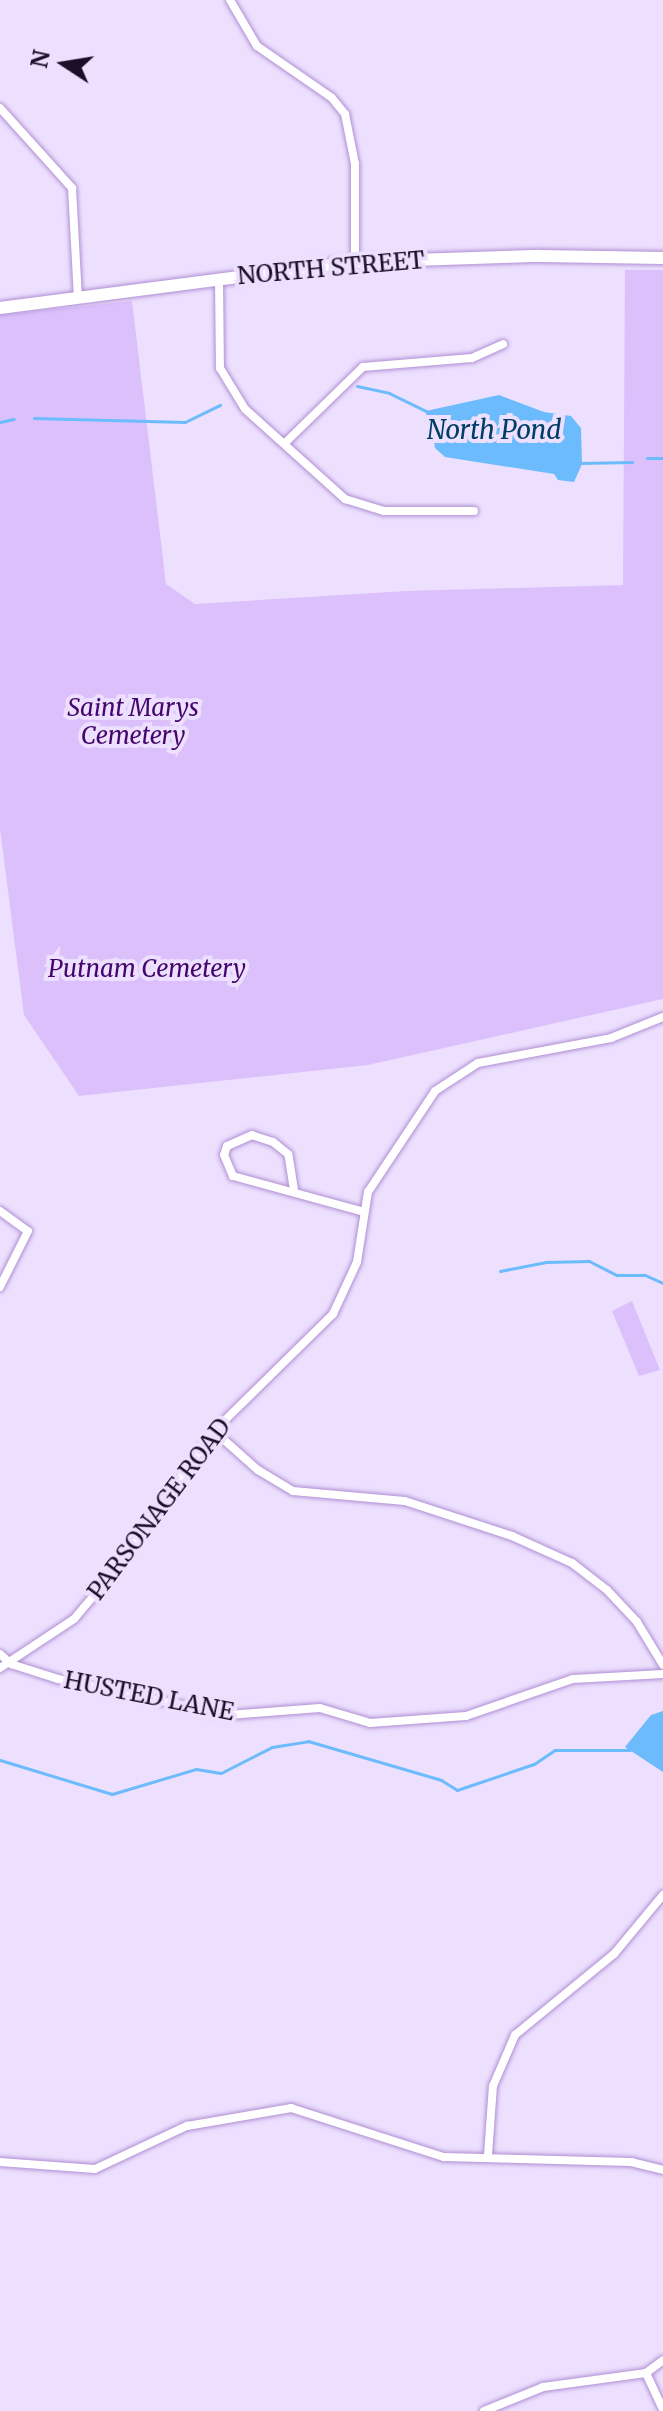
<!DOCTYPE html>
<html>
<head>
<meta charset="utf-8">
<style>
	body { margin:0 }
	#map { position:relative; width:663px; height:2411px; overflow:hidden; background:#ede0fe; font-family:Merriweather,serif }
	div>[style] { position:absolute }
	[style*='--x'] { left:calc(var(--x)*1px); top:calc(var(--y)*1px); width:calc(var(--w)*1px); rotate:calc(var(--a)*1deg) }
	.green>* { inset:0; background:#dcc0fc }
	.water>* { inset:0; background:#6cbbfd }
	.stream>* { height:3px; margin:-1.5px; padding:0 1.5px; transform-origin:1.5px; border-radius:1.5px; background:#6cbbfd }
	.roads { filter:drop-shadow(0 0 2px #b08fd4) drop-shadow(0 0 2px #b08fd4) }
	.minor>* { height:8px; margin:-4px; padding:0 4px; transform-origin:4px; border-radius:4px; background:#fff }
	.primary>* { height:12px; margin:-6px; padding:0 6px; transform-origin:6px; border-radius:6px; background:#fff }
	span { translate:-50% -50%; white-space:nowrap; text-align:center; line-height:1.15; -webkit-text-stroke:8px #ede0fe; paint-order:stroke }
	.street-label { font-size:24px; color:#1c0e28 }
	.park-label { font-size:24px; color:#44066c; font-style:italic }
	.water-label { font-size:26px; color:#003d67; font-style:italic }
	.north { position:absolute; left:24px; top:24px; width:80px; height:80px; -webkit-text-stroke:6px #ede0fe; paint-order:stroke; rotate:282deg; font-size:22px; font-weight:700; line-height:32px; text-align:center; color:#1c0e28 }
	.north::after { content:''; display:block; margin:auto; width:28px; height:36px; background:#1c0e28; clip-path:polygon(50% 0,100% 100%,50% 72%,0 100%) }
</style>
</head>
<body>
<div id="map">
	<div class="green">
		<div style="clip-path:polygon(625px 270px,663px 270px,663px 999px,368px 1065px,79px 1096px,24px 1015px,0 829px,0 315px,132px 301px,166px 584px,195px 604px,406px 591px,623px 585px)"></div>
		<div style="clip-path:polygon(632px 1301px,660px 1370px,639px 1376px,612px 1311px)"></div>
	</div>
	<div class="water">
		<div style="clip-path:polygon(499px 395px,544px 412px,571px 416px,581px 428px,582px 464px,574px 482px,558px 480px,554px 474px,445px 457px,435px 448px,433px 434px,442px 437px,446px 426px,428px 430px,426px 411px)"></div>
		<div style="clip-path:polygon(663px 1711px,663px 1772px,625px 1747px,651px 1715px)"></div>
	</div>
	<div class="stream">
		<div style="--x:357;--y:386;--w:33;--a:12"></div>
		<div style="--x:389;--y:393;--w:43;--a:26"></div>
		<div style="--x:34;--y:418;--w:151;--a:1.5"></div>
		<div style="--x:185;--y:422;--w:39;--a:-26"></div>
		<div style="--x:0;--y:422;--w:14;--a:-12"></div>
		<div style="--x:647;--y:458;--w:16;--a:0"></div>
		<div style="--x:579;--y:463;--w:53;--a:-1.1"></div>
		<div style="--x:500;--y:1271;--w:47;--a:-11.1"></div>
		<div style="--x:546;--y:1262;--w:43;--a:-1.3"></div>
		<div style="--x:589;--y:1261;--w:31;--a:27"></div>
		<div style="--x:617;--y:1275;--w:28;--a:0"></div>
		<div style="--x:645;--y:1275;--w:20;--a:24"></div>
		<div style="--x:0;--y:1760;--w:117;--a:16.9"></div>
		<div style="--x:112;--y:1794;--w:88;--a:-16.6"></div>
		<div style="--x:196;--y:1769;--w:25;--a:9"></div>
		<div style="--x:221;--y:1773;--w:57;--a:-27"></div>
		<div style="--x:272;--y:1747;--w:36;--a:-9"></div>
		<div style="--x:308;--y:1741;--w:139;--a:16.3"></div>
		<div style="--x:441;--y:1780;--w:19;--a:32"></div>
		<div style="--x:457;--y:1790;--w:81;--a:-18.7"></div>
		<div style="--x:534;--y:1764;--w:25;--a:-34"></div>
		<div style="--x:555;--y:1750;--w:75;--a:0"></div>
	</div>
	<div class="roads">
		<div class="minor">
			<div style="--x:230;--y:0;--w:53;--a:59.6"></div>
			<div style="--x:257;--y:46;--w:91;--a:34.7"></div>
			<div style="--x:332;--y:98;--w:21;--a:51"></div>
			<div style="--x:345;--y:114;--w:51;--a:78.7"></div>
			<div style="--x:355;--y:164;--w:98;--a:90"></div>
			<div style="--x:0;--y:108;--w:108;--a:48"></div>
			<div style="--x:72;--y:188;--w:110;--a:86.9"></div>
			<div style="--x:219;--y:278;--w:90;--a:89.4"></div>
			<div style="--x:220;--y:368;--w:48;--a:58.6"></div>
			<div style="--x:245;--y:409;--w:135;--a:42"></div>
			<div style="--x:345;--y:499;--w:41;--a:17.1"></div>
			<div style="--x:384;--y:511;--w:90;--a:0"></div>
			<div style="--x:285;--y:443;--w:109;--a:-44.3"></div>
			<div style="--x:363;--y:367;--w:109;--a:-4.7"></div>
			<div style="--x:472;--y:358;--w:34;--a:-24"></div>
			<div style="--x:294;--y:1190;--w:36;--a:-99"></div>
			<div style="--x:288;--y:1154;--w:19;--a:-141"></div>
			<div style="--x:273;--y:1142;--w:22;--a:-162"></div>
			<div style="--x:252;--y:1135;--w:27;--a:156"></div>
			<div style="--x:227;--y:1146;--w:9;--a:108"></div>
			<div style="--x:224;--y:1155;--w:23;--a:67"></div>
			<div style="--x:233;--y:1176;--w:133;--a:15.3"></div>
			<div style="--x:0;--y:1211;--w:34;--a:36"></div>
			<div style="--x:28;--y:1231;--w:63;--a:116.6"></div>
			<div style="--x:214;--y:1431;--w:59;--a:41.6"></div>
			<div style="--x:258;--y:1470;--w:41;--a:31"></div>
			<div style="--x:293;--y:1491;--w:112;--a:5.1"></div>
			<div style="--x:405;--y:1501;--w:113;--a:18.1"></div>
			<div style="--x:512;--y:1536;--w:66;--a:24.2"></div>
			<div style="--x:572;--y:1563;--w:44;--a:37.6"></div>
			<div style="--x:607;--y:1590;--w:44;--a:46.8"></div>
			<div style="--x:637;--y:1622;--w:50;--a:58.8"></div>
			<div style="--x:0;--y:1654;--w:15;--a:42"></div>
			<div style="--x:11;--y:1664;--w:49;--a:17.7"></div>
			<div style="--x:58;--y:1679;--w:174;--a:12"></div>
			<div style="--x:228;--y:1715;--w:92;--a:-4.4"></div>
			<div style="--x:320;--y:1708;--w:52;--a:16.7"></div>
			<div style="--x:370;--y:1723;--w:96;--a:-4.2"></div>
			<div style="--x:466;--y:1716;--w:113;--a:-19.1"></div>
			<div style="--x:573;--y:1679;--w:90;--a:-3.2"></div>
			<div style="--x:0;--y:1668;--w:89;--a:-33.5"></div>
			<div style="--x:74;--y:1619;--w:60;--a:-49.7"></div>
			<div style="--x:113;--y:1573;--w:174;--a:-54.6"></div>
			<div style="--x:214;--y:1431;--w:167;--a:-44.5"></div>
			<div style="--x:333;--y:1314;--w:57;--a:-65.2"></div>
			<div style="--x:357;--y:1262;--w:71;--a:-81.1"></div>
			<div style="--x:368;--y:1192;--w:121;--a:-56.4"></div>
			<div style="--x:435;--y:1091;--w:51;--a:-33.1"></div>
			<div style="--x:478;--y:1063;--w:135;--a:-10.6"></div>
			<div style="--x:611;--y:1038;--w:56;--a:-22"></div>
			<div style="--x:488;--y:2155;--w:69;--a:-85.9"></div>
			<div style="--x:493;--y:2086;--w:56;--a:-66.7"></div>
			<div style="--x:515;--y:2035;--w:128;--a:-39.3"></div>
			<div style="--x:614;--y:1954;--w:77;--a:-50.3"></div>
			<div style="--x:0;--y:2162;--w:95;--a:4.2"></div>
			<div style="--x:95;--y:2169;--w:102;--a:-25.1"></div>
			<div style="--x:187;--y:2126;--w:106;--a:-9.8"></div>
			<div style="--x:291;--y:2108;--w:161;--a:17.8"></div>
			<div style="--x:444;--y:2157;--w:187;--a:1.5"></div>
			<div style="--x:631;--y:2162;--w:33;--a:14"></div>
			<div style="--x:646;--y:2373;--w:21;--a:-37"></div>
			<div style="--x:484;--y:2411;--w:64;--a:-22.1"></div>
			<div style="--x:543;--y:2387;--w:104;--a:-7.7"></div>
			<div style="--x:646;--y:2373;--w:40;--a:65"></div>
		</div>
		<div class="primary">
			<div style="--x:0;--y:308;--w:358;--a:-7.4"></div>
			<div style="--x:355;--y:262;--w:185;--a:-1.9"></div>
			<div style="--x:540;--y:256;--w:123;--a:0.9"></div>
		</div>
	</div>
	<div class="street-label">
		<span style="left:331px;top:268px;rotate:-5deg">NORTH STREET</span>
		<span style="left:159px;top:1509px;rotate:-53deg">PARSONAGE ROAD</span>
		<span style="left:149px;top:1696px;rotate:11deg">HUSTED LANE</span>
	</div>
	<div class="park-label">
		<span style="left:133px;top:722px">Saint Marys<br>Cemetery</span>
		<span style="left:147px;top:969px">Putnam Cemetery</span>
	</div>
	<div class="water-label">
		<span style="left:494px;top:430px">North Pond</span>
	</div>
	<div class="north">N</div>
</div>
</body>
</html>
